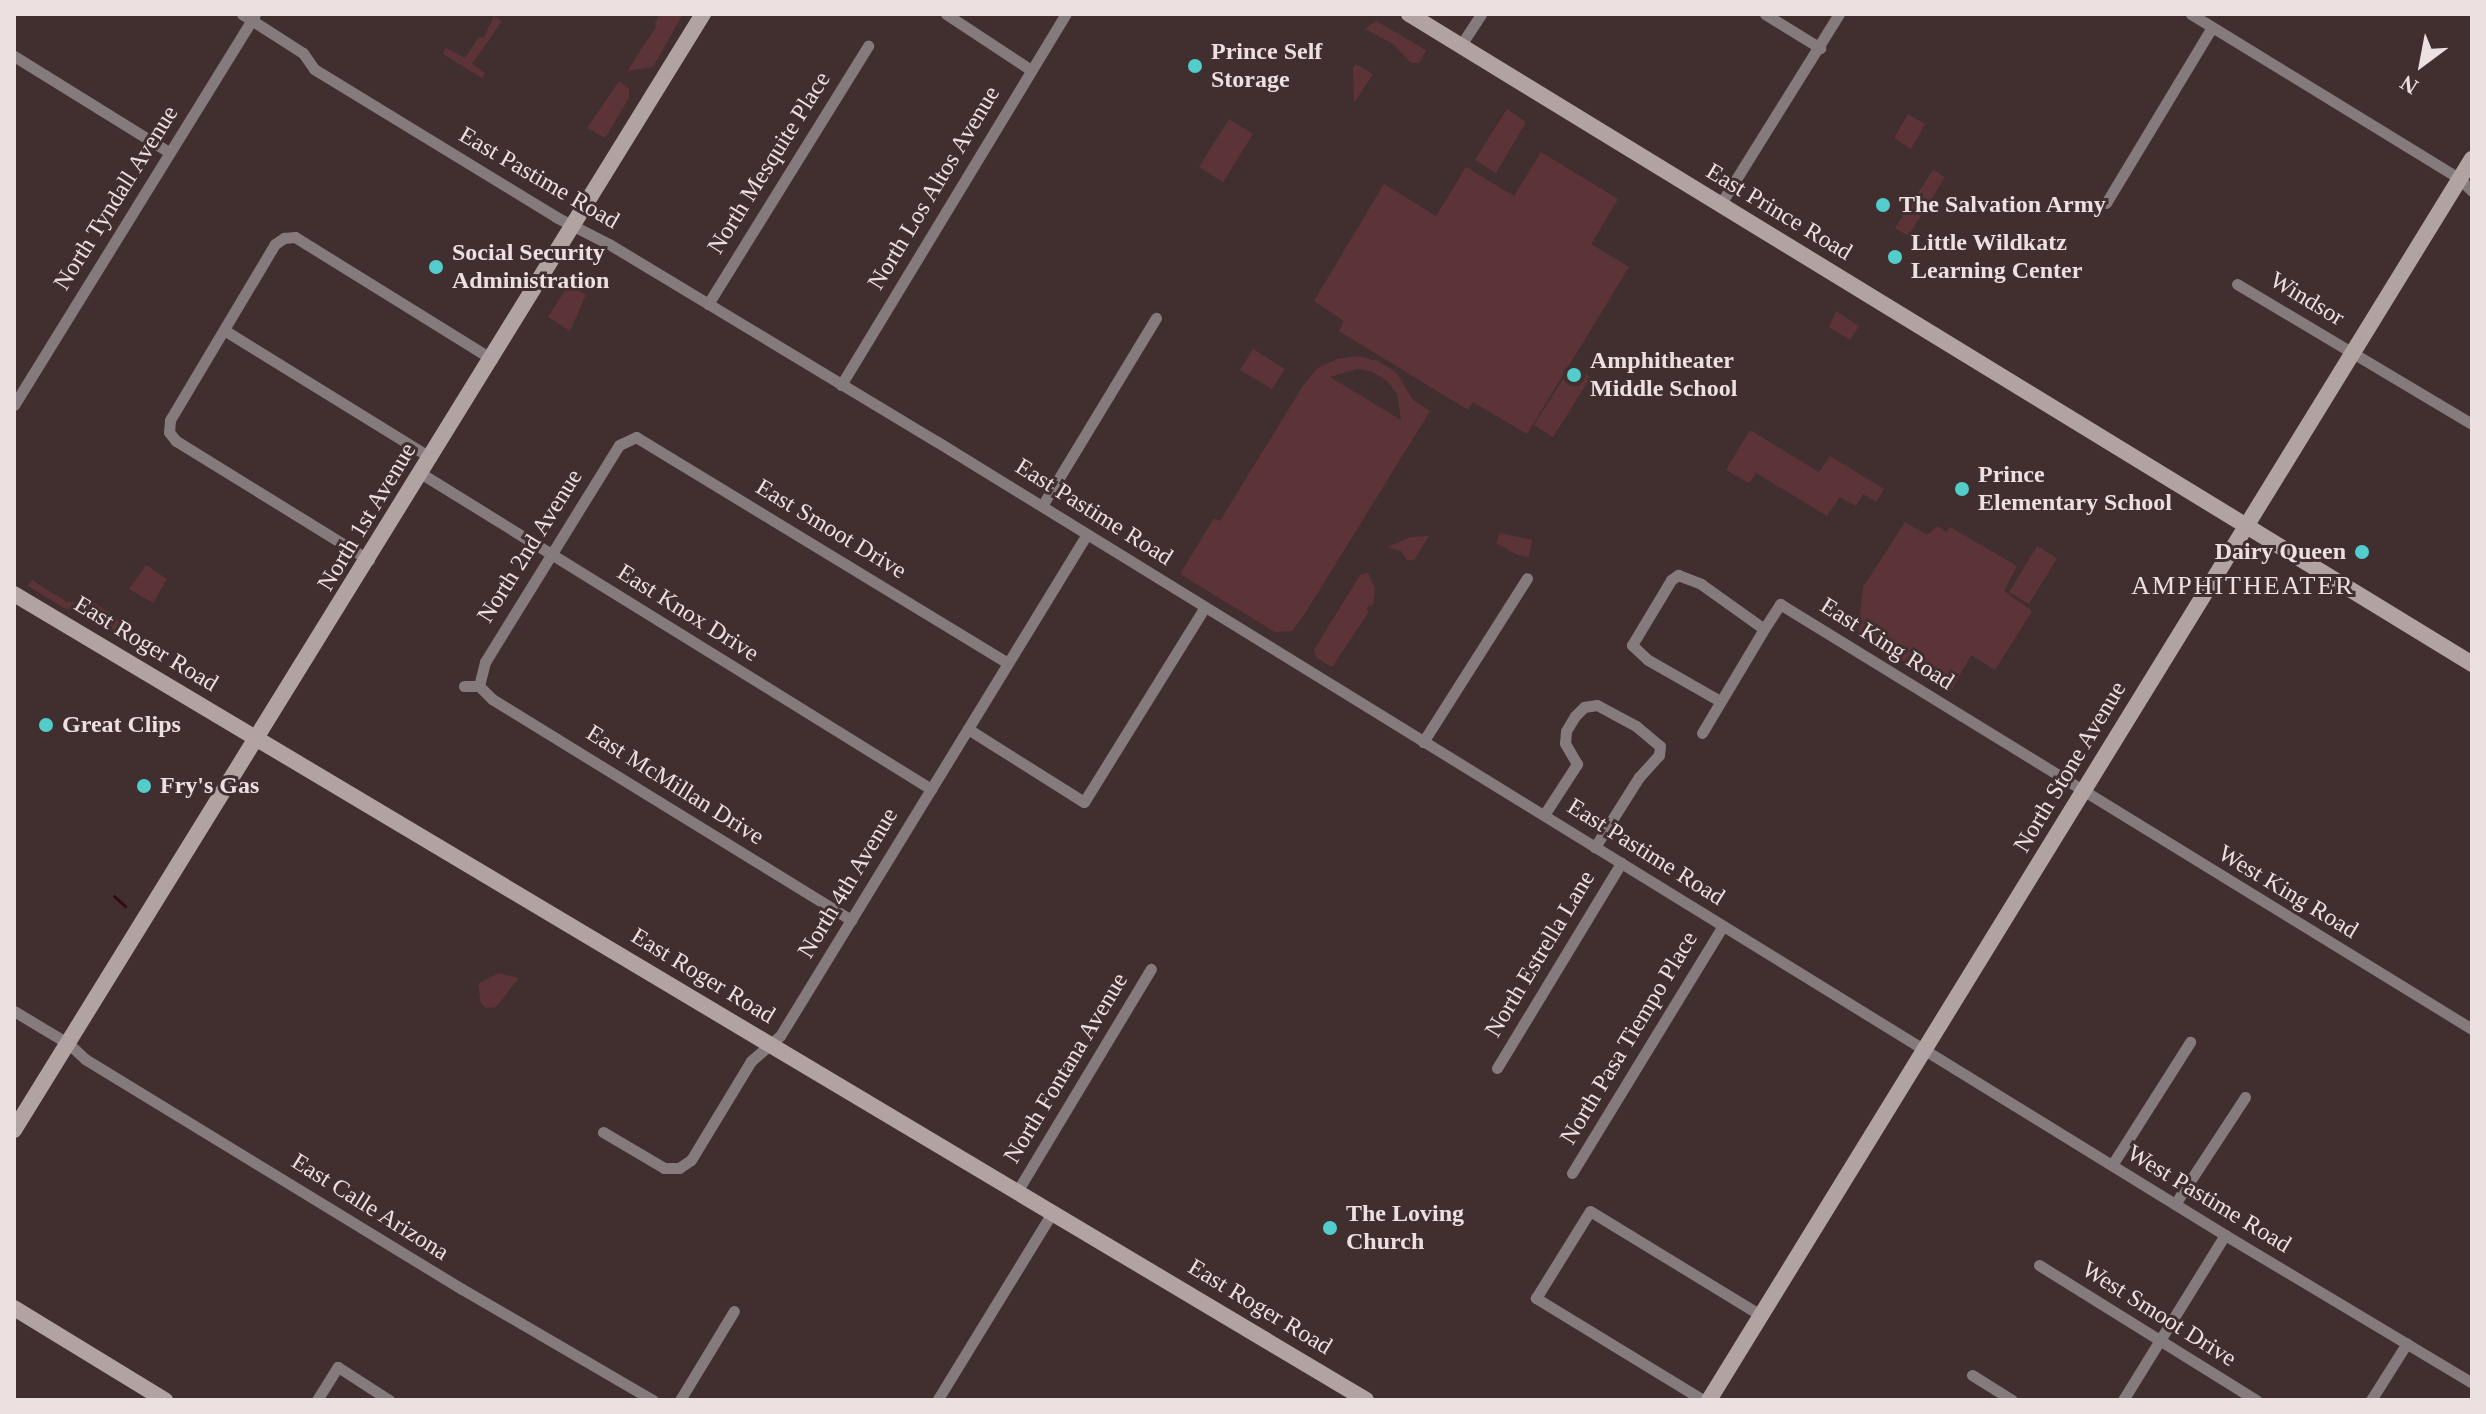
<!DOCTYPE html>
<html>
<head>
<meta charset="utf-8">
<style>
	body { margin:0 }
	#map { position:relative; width:2486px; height:1414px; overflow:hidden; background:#412f30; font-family:Georgia,serif }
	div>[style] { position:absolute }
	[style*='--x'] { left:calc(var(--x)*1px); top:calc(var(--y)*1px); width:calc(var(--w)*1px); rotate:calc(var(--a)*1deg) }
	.green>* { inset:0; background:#5c3337 }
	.stream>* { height:3px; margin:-1.5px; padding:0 1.5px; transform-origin:1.5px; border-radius:1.5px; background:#350b12 }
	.street>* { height:11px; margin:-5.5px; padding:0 5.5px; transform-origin:5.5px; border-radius:5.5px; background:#857b7c }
	.secondary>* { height:16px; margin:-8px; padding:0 8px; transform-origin:8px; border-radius:8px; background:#b2a3a3 }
	.dots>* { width:22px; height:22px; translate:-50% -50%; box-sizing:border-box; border:4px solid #412f30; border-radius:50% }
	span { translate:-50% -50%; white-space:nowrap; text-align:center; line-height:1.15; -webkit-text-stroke:6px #412f30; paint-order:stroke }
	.poi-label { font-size:24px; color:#ece0e1; font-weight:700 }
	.left { translate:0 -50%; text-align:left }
	.right { translate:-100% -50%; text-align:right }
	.street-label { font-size:24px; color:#ece0e1 }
	.neighbourhood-label { font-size:26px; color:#ece0e1; letter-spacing:2px }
	.frame { position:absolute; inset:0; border:16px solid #ece0e1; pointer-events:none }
	.north { position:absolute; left:2382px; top:24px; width:80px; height:80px; -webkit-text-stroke:6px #412f30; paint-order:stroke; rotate:212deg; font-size:22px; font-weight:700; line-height:32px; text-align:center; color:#ece0e1 }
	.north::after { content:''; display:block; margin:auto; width:28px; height:36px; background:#ece0e1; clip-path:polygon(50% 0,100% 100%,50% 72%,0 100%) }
</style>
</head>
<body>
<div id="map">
	<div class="green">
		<div style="clip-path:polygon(660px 14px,683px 14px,653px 67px,627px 71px,656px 27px,655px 23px)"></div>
		<div style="clip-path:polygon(494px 16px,502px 21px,472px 64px,485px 73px,482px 78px,443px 54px,446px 48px,465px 58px,478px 38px,484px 37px)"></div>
		<div style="clip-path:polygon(1376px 21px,1426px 50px,1419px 63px,1411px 63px,1393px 44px,1365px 29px)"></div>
		<div style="clip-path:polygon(1356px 64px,1373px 74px,1354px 103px,1353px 68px)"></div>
		<div style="clip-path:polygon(619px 81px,629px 88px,629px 98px,605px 138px,587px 128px)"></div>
		<div style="clip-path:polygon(1507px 109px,1526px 122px,1496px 173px,1475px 160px)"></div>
		<div style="clip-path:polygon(1908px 114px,1925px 124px,1911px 149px,1894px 138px)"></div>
		<div style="clip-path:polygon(1229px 119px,1253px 134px,1223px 182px,1199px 167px)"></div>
		<div style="clip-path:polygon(1541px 152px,1618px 199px,1591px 244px,1629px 267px,1527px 434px,1473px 402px,1468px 410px,1339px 331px,1344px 321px,1314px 301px,1384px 184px,1436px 216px,1466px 167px,1514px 196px)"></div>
		<div style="clip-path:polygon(1933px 170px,1945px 177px,1908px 236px,1895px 228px)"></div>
		<div style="clip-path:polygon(569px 284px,586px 295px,570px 331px,548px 317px)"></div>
		<div style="clip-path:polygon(1836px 311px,1859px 326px,1850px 340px,1829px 327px)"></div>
		<div style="clip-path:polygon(1253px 349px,1285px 369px,1272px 389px,1240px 370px)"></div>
		<div style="clip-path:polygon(evenodd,1358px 356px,1378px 361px,1396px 372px,1413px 400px,1430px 411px,1304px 615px,1292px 631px,1275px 632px,1180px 574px,1214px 518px,1220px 521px,1304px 384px,1318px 368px,1337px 359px,1358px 356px,1357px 369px,1373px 372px,1387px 381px,1397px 394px,1401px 420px,1330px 377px,1357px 369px)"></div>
		<div style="clip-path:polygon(1572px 365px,1591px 377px,1553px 437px,1534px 425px)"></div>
		<div style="clip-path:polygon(1750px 430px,1819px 472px,1830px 456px,1884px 489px,1876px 502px,1863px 494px,1856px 506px,1840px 497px,1827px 516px,1756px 473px,1749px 483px,1726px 470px)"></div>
		<div style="clip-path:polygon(1905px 522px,1927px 535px,1938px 526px,1946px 532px,1950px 527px,2017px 566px,2004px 591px,2032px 611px,1995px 670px,1971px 655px,1951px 691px,1858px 633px,1863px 587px)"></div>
		<div style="clip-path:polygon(1500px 533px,1532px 540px,1529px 557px,1518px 555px,1496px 543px)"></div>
		<div style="clip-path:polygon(1429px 536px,1414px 560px,1407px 560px,1401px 551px,1387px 547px,1411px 537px)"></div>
		<div style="clip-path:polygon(2037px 546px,2057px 558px,2029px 604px,2009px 592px)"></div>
		<div style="clip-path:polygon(146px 565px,167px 579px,153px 603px,129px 589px)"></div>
		<div style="clip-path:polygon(1368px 573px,1375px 588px,1373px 605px,1367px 607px,1368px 613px,1332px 667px,1317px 658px,1314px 650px,1360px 575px)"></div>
		<div style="clip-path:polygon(32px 580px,67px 602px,82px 601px,84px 597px,115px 616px,135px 643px,147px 650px,156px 650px,162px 656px,158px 662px,121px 641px,109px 628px,88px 615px,64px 608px,28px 586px)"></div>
		<div style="clip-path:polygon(498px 973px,519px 978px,496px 1007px,486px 1008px,481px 1003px,478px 984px)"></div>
	</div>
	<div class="stream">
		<div style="--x:114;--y:896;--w:15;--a:42"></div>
	</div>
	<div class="street">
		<div style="--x:242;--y:14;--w:72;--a:32.6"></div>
		<div style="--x:303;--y:53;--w:19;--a:55"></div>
		<div style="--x:314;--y:69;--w:284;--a:31.4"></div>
		<div style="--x:556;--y:217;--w:59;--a:27"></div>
		<div style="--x:609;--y:244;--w:382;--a:31.1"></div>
		<div style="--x:936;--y:441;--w:1514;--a:31.63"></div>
		<div style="--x:2225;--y:1235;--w:288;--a:30.9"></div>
		<div style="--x:946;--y:14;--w:102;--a:33.4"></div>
		<div style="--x:1765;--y:14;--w:65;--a:31.7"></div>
		<div style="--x:2191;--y:14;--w:316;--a:31.5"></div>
		<div style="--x:2460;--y:179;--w:17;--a:45"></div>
		<div style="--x:1461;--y:45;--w:37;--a:-57"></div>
		<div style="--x:14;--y:56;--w:182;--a:31.8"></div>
		<div style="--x:2106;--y:203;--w:205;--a:-58.9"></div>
		<div style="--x:1720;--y:205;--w:225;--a:-58.1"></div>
		<div style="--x:2237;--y:284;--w:274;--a:30.8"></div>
		<div style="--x:708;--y:304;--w:304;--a:-58.2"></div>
		<div style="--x:224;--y:330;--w:243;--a:31.7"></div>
		<div style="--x:841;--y:385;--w:434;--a:-58.8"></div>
		<div style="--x:14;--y:405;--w:458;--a:-58.3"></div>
		<div style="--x:422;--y:474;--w:599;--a:31.75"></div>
		<div style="--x:1042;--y:506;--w:220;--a:-58.8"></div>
		<div style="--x:369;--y:560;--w:227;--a:-148.3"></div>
		<div style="--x:176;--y:441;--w:11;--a:-128"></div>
		<div style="--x:169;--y:432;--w:12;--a:-85"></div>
		<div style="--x:170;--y:420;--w:205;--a:-59.2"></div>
		<div style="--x:275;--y:244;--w:11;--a:-34"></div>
		<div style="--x:284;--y:238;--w:11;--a:-5"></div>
		<div style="--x:295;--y:237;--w:232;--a:31.8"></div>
		<div style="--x:464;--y:686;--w:15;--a:0"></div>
		<div style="--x:479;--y:686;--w:25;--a:-76"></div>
		<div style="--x:485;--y:662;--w:255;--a:-58.3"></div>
		<div style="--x:619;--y:445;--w:19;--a:-25"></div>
		<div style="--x:636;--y:437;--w:435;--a:31.3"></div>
		<div style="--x:479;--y:686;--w:18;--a:45"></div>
		<div style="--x:492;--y:699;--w:422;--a:31.6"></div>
		<div style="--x:1720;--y:701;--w:83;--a:-150.3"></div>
		<div style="--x:1648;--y:660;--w:22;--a:-137"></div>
		<div style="--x:1632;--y:645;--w:76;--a:-59"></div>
		<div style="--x:1671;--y:580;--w:9;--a:-36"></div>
		<div style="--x:1678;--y:575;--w:25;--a:21"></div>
		<div style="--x:1701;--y:584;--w:77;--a:35.5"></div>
		<div style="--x:1764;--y:629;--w:30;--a:-57"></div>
		<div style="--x:1780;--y:604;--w:812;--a:31.56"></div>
		<div style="--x:968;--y:729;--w:137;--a:32.2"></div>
		<div style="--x:1084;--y:802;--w:229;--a:-58.2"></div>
		<div style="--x:1702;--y:733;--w:121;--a:-59.2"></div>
		<div style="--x:1423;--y:742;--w:194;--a:-57.6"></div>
		<div style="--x:1544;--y:815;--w:61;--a:-57.1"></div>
		<div style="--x:1577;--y:764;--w:24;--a:-120"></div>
		<div style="--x:1565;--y:743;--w:12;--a:-85"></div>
		<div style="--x:1566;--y:731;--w:17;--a:-59"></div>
		<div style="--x:1575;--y:716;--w:13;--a:-45"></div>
		<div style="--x:1584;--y:707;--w:13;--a:-9"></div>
		<div style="--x:1597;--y:705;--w:44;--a:28.3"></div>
		<div style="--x:1636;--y:726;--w:31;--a:40"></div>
		<div style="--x:1660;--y:746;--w:9;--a:96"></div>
		<div style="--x:1659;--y:755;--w:30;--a:132"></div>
		<div style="--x:1639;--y:777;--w:83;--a:122.2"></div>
		<div style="--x:14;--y:1011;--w:64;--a:31"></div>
		<div style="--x:69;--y:1044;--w:22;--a:43"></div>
		<div style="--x:85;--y:1059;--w:442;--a:31.4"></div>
		<div style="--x:462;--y:1289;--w:221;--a:30.2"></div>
		<div style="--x:1497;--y:1068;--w:240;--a:-58.8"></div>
		<div style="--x:603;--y:1132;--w:71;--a:30.5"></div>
		<div style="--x:664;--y:1168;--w:15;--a:0"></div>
		<div style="--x:679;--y:1168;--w:14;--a:-34"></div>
		<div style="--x:691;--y:1160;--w:116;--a:-58.8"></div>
		<div style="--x:751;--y:1061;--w:38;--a:-41"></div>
		<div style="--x:780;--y:1036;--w:588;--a:-58.55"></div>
		<div style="--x:2112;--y:1165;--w:146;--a:-57.6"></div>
		<div style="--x:1572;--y:1173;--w:289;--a:-58.6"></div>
		<div style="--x:1018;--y:1190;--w:258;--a:-59"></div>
		<div style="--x:2175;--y:1204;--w:128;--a:-56.8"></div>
		<div style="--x:2039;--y:1265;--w:256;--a:31.9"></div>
		<div style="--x:1972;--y:1375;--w:47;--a:32"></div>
		<div style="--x:938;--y:1399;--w:220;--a:-58.5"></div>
		<div style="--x:317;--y:1400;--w:39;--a:-58"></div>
		<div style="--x:338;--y:1367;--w:61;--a:32.9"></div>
		<div style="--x:680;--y:1400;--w:104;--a:-58.8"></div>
		<div style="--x:1703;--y:1400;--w:196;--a:-148.6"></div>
		<div style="--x:1536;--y:1298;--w:102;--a:-58.2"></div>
		<div style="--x:1590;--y:1211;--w:202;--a:31.4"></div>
		<div style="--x:2123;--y:1400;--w:194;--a:-58.3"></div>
		<div style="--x:2371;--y:1400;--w:67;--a:-57.7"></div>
	</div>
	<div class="secondary">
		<div style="--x:1409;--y:14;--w:1246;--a:31.44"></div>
		<div style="--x:14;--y:594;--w:1574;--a:30.8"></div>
		<div style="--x:14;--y:1130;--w:1312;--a:-58.31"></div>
		<div style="--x:14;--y:1308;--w:177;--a:31.4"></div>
		<div style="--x:1709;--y:1400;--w:1457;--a:-58.42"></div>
	</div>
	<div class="dots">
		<div style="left:1195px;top:66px;background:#52cdcc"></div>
		<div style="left:1883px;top:205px;background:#52cdcc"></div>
		<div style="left:1895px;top:257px;background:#52cdcc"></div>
		<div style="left:436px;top:267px;background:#52cdcc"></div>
		<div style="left:1574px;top:375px;background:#52cdcc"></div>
		<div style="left:1962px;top:489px;background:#52cdcc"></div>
		<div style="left:2362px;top:552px;background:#52cdcc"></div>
		<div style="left:46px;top:725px;background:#52cdcc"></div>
		<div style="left:144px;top:786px;background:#52cdcc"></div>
		<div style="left:1330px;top:1228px;background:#52cdcc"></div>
	</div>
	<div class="poi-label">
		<span class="left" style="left:1211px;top:66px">Prince Self<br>Storage</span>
		<span class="left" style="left:1899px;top:205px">The Salvation Army</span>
		<span class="left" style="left:1911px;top:257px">Little Wildkatz<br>Learning Center</span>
		<span class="left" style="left:452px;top:267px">Social Security<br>Administration</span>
		<span class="left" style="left:1590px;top:375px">Amphitheater<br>Middle School</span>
		<span class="left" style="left:1978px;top:489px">Prince<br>Elementary School</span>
		<span class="right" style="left:2346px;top:552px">Dairy Queen</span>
		<span class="left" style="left:62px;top:725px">Great Clips</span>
		<span class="left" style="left:160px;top:786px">Fry's Gas</span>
		<span class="left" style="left:1346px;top:1228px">The Loving<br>Church</span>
	</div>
	<div class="street-label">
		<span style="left:769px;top:163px;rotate:-58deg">North Mesquite Place</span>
		<span style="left:539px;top:178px;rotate:30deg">East Pastime Road</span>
		<span style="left:934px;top:188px;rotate:-59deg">North Los Altos Avenue</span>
		<span style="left:116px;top:198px;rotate:-58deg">North Tyndall Avenue</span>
		<span style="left:1779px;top:212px;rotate:31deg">East Prince Road</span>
		<span style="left:2307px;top:299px;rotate:31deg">Windsor</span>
		<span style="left:1094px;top:512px;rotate:32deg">East Pastime Road</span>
		<span style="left:367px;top:517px;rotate:-59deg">North 1st Avenue</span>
		<span style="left:831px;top:529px;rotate:31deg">East Smoot Drive</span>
		<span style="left:530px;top:546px;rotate:-58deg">North 2nd Avenue</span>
		<span style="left:688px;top:613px;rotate:32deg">East Knox Drive</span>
		<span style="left:146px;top:644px;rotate:31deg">East Roger Road</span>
		<span style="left:1887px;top:644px;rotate:32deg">East King Road</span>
		<span style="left:2070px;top:767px;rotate:-59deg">North Stone Avenue</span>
		<span style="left:675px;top:785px;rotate:32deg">East McMillan Drive</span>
		<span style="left:1646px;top:852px;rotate:32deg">East Pastime Road</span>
		<span style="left:848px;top:883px;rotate:-59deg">North 4th Avenue</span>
		<span style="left:2288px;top:892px;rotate:31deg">West King Road</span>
		<span style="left:1540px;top:954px;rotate:-59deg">North Estrella Lane</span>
		<span style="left:703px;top:976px;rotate:31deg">East Roger Road</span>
		<span style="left:1629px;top:1038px;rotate:-59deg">North Pasa Tiempo Place</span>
		<span style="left:1066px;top:1068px;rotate:-59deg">North Fontana Avenue</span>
		<span style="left:2209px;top:1199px;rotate:31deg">West Pastime Road</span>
		<span style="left:370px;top:1207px;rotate:32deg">East Calle Arizona</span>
		<span style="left:1260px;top:1307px;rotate:31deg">East Roger Road</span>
		<span style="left:2159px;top:1314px;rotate:32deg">West Smoot Drive</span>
	</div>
	<div class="neighbourhood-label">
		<span style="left:2243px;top:586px">AMPHITHEATER</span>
	</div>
	<div class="frame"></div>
	<div class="north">N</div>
</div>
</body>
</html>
